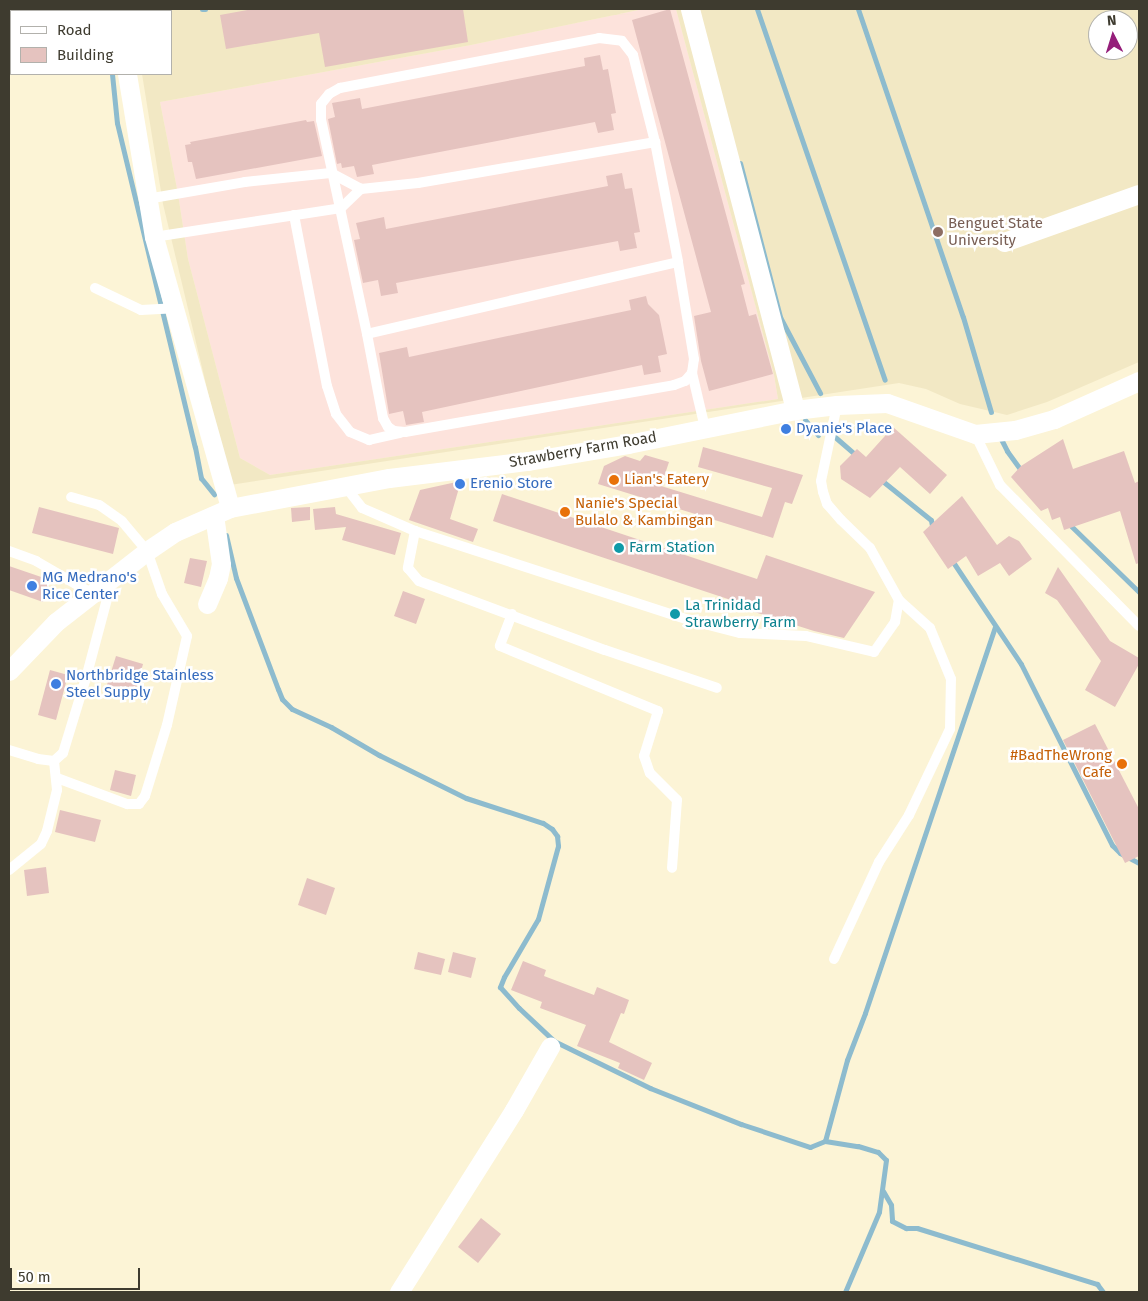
<!DOCTYPE html>
<html>
<head>
<meta charset="utf-8">
<style>
	body { margin:0 }
	#map { position:relative; width:1148px; height:1301px; overflow:hidden; background:#fcf4d6; font-family:"Fira Sans",sans-serif }
	div>[style] { position:absolute }
	[style*='--x'] { left:calc(var(--x)*1px); top:calc(var(--y)*1px); width:calc(var(--w)*1px); rotate:calc(var(--a)*1deg) }
	.commercial>* { inset:0; background:#fde3dc }
	.built>* { inset:0; background:#f2e8c4 }
	.stream>* { height:5px; margin:-2.5px; padding:0 2.5px; transform-origin:2.5px; border-radius:2.5px; background:#8dbbce }
	.building>* { inset:0; background:#e5c3bf }
	.service>* { height:10px; margin:-5px; padding:0 5px; transform-origin:5px; border-radius:5px; background:#fff }
	.minor>* { height:19px; margin:-9.5px; padding:0 9.5px; transform-origin:9.5px; border-radius:9.5px; background:#fff }
	.dots>* { width:14px; height:14px; translate:-50% -50%; box-sizing:border-box; border:2px solid #fff; border-radius:50% }
	span { translate:-50% -50%; white-space:nowrap; text-align:center; line-height:1.15; -webkit-text-stroke:5px #fff; paint-order:stroke }
	.education-label { font-size:15px; color:#785e54 }
	.left { translate:0 -50%; text-align:left }
	.shop-label { font-size:15px; color:#366cbe }
	.street-label { font-size:15px; color:#3e3b2f }
	.food-label { font-size:15px; color:#c56008 }
	.right { translate:-100% -50%; text-align:right }
	.culture-label { font-size:15px; color:#0d838f }
	.frame { position:absolute; inset:0; border:10px solid #3e3b2f; pointer-events:none }
	.legend { position:absolute; left:10px; top:10px; width:162px; height:65px; box-sizing:border-box; background:#fff; border:1px solid #b2b1ac; margin:0; padding:6px 9px; list-style:none; font-size:15px; color:#3e3b2f }
	.legend li { display:flex; align-items:center; gap:10px; height:25px }
	.legend b { width:25px; border:1px solid #b2b1ac }
	.north { position:absolute; left:1088px; top:10px; width:50px; height:50px; box-sizing:border-box; background:#fff; border:1px solid #b2b1ac; border-radius:50%; rotate:355deg; font-size:14px; font-weight:700; line-height:20px; text-align:center; color:#3e3b2f }
	.north::after { content:''; display:block; margin:auto; width:18px; height:22px; background:#951e7a; clip-path:polygon(50% 0,100% 100%,50% 72%,0 100%) }
	.scale { position:absolute; left:10px; top:1268px; width:130px; height:22px; box-sizing:border-box; border:2px solid #3e3b2f; border-top:0; padding-left:6px; font-size:15px; line-height:18px; white-space:nowrap; color:#3e3b2f; -webkit-text-stroke:4px #fff; paint-order:stroke }
</style>
</head>
<body>
<div id="map">
	<div class="commercial">
		<div style="clip-path:polygon(643px 9px,676px 9px,774px 375px,778px 399px,270px 475px,240px 458px,188px 259px,178px 194px,160px 102px,471px 45px)"></div>
	</div>
	<div class="built">
		<div style="clip-path:polygon(evenodd,135px 9px,643px 9px,471px 45px,160px 102px,178px 194px,188px 259px,240px 458px,270px 475px,778px 399px,774px 375px,676px 9px,1139px 9px,1139px 362px,1047px 402px,1007px 415px,960px 404px,926px 389px,899px 383px,230px 485px,163px 204px,142px 74px,171px 74px,171px 11px,135px 11px,135px 9px,1098px 20px,1128px 20px,1128px 50px,1098px 50px,1098px 20px)"></div>
	</div>
	<div class="stream">
		<div style="--x:202;--y:9;--w:3;--a:0"></div>
		<div style="--x:757;--y:9;--w:392;--a:71"></div>
		<div style="--x:858;--y:9;--w:325;--a:71.2"></div>
		<div style="--x:963;--y:317;--w:99;--a:73.6"></div>
		<div style="--x:105;--y:11;--w:2;--a:-90"></div>
		<div style="--x:112;--y:74;--w:49;--a:84.2"></div>
		<div style="--x:117;--y:123;--w:333;--a:76.5"></div>
		<div style="--x:195;--y:447;--w:32;--a:79"></div>
		<div style="--x:201;--y:478;--w:21;--a:51"></div>
		<div style="--x:740;--y:163;--w:159;--a:75.4"></div>
		<div style="--x:780;--y:317;--w:86;--a:62.2"></div>
		<div style="--x:805;--y:420;--w:20;--a:49"></div>
		<div style="--x:999;--y:435;--w:18;--a:63"></div>
		<div style="--x:1007;--y:451;--w:26;--a:54"></div>
		<div style="--x:835;--y:437;--w:30;--a:41"></div>
		<div style="--x:880;--y:479;--w:65;--a:38.8"></div>
		<div style="--x:931;--y:520;--w:11;--a:80"></div>
		<div style="--x:1068;--y:523;--w:99;--a:44.2"></div>
		<div style="--x:226;--y:535;--w:44;--a:76.9"></div>
		<div style="--x:236;--y:578;--w:119;--a:69.3"></div>
		<div style="--x:278;--y:689;--w:11;--a:68"></div>
		<div style="--x:282;--y:699;--w:14;--a:45"></div>
		<div style="--x:292;--y:709;--w:43;--a:24.8"></div>
		<div style="--x:331;--y:727;--w:56;--a:30.3"></div>
		<div style="--x:379;--y:755;--w:97;--a:26.3"></div>
		<div style="--x:466;--y:798;--w:81;--a:18"></div>
		<div style="--x:543;--y:823;--w:11;--a:34"></div>
		<div style="--x:552;--y:829;--w:9;--a:54"></div>
		<div style="--x:557;--y:836;--w:10;--a:84"></div>
		<div style="--x:558;--y:846;--w:76;--a:105.3"></div>
		<div style="--x:538;--y:919;--w:67;--a:120.4"></div>
		<div style="--x:504;--y:977;--w:11;--a:112"></div>
		<div style="--x:500;--y:987;--w:28;--a:48"></div>
		<div style="--x:519;--y:1008;--w:48;--a:43.3"></div>
		<div style="--x:554;--y:1041;--w:107;--a:26.1"></div>
		<div style="--x:650;--y:1088;--w:98;--a:21.6"></div>
		<div style="--x:741;--y:1124;--w:73;--a:18.4"></div>
		<div style="--x:810;--y:1147;--w:16;--a:-22"></div>
		<div style="--x:825;--y:1141;--w:33;--a:9"></div>
		<div style="--x:858;--y:1146;--w:21;--a:17"></div>
		<div style="--x:878;--y:1152;--w:11;--a:45"></div>
		<div style="--x:886;--y:1160;--w:52;--a:97.7"></div>
		<div style="--x:879;--y:1212;--w:87;--a:113"></div>
		<div style="--x:951;--y:559;--w:126;--a:56.3"></div>
		<div style="--x:1021;--y:664;--w:203;--a:63.3"></div>
		<div style="--x:1112;--y:845;--w:11;--a:45"></div>
		<div style="--x:1120;--y:853;--w:21;--a:28"></div>
		<div style="--x:825;--y:1141;--w:84;--a:-74.8"></div>
		<div style="--x:847;--y:1060;--w:50;--a:-69"></div>
		<div style="--x:865;--y:1013;--w:407;--a:-71.4"></div>
		<div style="--x:883;--y:1191;--w:16;--a:60"></div>
		<div style="--x:891;--y:1205;--w:16;--a:86"></div>
		<div style="--x:892;--y:1221;--w:16;--a:27"></div>
		<div style="--x:906;--y:1228;--w:11;--a:0"></div>
		<div style="--x:917;--y:1228;--w:189;--a:17.3"></div>
		<div style="--x:1097;--y:1284;--w:10;--a:53"></div>
	</div>
	<div class="building">
		<div style="clip-path:polygon(253px 9px,463px 9px,468px 42px,325px 67px,319px 33px,226px 49px,220px 15px)"></div>
		<div style="clip-path:polygon(670px 9px,745px 284px,741px 285px,749px 316px,756px 314px,773px 374px,709px 391px,701px 361px,694px 316px,711px 312px,632px 20px)"></div>
		<div style="clip-path:polygon(600px 55px,603px 70px,608px 69px,616px 113px,611px 114px,614px 130px,598px 133px,595px 122px,372px 165px,374px 174px,357px 177px,354px 166px,342px 168px,341px 163px,337px 164px,328px 119px,335px 117px,332px 103px,360px 98px,362px 109px,585px 66px,584px 58px)"></div>
		<div style="clip-path:polygon(306px 120px,307px 122px,314px 121px,322px 156px,196px 179px,192px 162px,188px 162px,185px 145px,191px 144px,190px 142px)"></div>
		<div style="clip-path:polygon(622px 173px,625px 189px,632px 188px,640px 232px,634px 233px,637px 248px,620px 251px,618px 241px,396px 283px,398px 293px,381px 296px,378px 280px,363px 283px,354px 240px,360px 239px,356px 223px,384px 217px,386px 229px,608px 186px,606px 176px)"></div>
		<div style="clip-path:polygon(646px 296px,648px 304px,659px 315px,667px 354px,658px 356px,661px 372px,644px 375px,642px 365px,422px 412px,424px 422px,406px 425px,403px 411px,389px 414px,379px 353px,407px 347px,409px 357px,631px 310px,629px 300px)"></div>
		<div style="clip-path:polygon(893px 427px,947px 475px,930px 494px,900px 467px,870px 498px,841px 479px,840px 466px,857px 449px,866px 457px)"></div>
		<div style="clip-path:polygon(1063px 439px,1073px 469px,1124px 451px,1135px 483px,1139px 481px,1139px 563px,1136px 564px,1120px 511px,1064px 530px,1060px 517px,1052px 520px,1048px 508px,1041px 511px,1011px 477px,1021px 466px)"></div>
		<div style="clip-path:polygon(703px 447px,803px 475px,792px 504px,785px 502px,773px 538px,598px 484px,604px 466px,625px 456px,640px 461px,645px 455px,669px 462px,661px 486px,762px 517px,772px 488px,698px 467px)"></div>
		<div style="clip-path:polygon(461px 481px,450px 519px,478px 529px,473px 542px,409px 520px,420px 490px)"></div>
		<div style="clip-path:polygon(502px 494px,757px 579px,766px 555px,875px 592px,844px 638px,814px 631px,745px 609px,746px 605px,493px 521px)"></div>
		<div style="clip-path:polygon(962px 496px,997px 545px,1009px 536px,1019px 541px,1032px 559px,1009px 576px,1000px 563px,978px 576px,966px 556px,948px 569px,923px 532px)"></div>
		<div style="clip-path:polygon(39px 507px,119px 528px,113px 554px,32px 533px)"></div>
		<div style="clip-path:polygon(310px 507px,310px 520px,292px 522px,291px 508px)"></div>
		<div style="clip-path:polygon(335px 507px,336px 514px,401px 533px,395px 555px,342px 540px,346px 527px,315px 530px,313px 509px)"></div>
		<div style="clip-path:polygon(190px 558px,207px 561px,201px 587px,184px 583px)"></div>
		<div style="clip-path:polygon(9px 566px,50px 580px,43px 602px,9px 590px)"></div>
		<div style="clip-path:polygon(1058px 567px,1110px 641px,1139px 658px,1139px 664px,1115px 707px,1085px 690px,1101px 661px,1057px 600px,1045px 593px)"></div>
		<div style="clip-path:polygon(403px 591px,425px 599px,416px 624px,394px 616px)"></div>
		<div style="clip-path:polygon(116px 656px,143px 664px,134px 696px,106px 688px)"></div>
		<div style="clip-path:polygon(50px 670px,68px 675px,56px 720px,38px 715px)"></div>
		<div style="clip-path:polygon(1095px 724px,1139px 809px,1139px 856px,1125px 863px,1063px 740px)"></div>
		<div style="clip-path:polygon(115px 770px,136px 775px,131px 796px,110px 790px)"></div>
		<div style="clip-path:polygon(60px 810px,101px 820px,95px 842px,55px 832px)"></div>
		<div style="clip-path:polygon(46px 867px,49px 893px,27px 896px,24px 870px)"></div>
		<div style="clip-path:polygon(307px 878px,335px 888px,326px 915px,298px 905px)"></div>
		<div style="clip-path:polygon(418px 952px,445px 959px,441px 975px,414px 969px)"></div>
		<div style="clip-path:polygon(453px 952px,476px 958px,471px 978px,448px 972px)"></div>
		<div style="clip-path:polygon(523px 961px,546px 970px,544px 976px,594px 995px,597px 987px,629px 1000px,624px 1014px,621px 1013px,609px 1042px,652px 1063px,644px 1080px,618px 1068px,620px 1063px,577px 1046px,586px 1025px,540px 1008px,542px 1002px,511px 990px)"></div>
		<div style="clip-path:polygon(481px 1218px,501px 1234px,478px 1263px,458px 1247px)"></div>
	</div>
	<div class="service">
		<div style="--x:599;--y:38;--w:23;--a:7"></div>
		<div style="--x:622;--y:41;--w:18;--a:52"></div>
		<div style="--x:633;--y:55;--w:90;--a:75.8"></div>
		<div style="--x:655;--y:142;--w:122;--a:79.1"></div>
		<div style="--x:678;--y:262;--w:319;--a:167"></div>
		<div style="--x:367;--y:334;--w:219;--a:-102.1"></div>
		<div style="--x:321;--y:120;--w:16;--a:-90"></div>
		<div style="--x:321;--y:104;--w:13;--a:-51"></div>
		<div style="--x:329;--y:94;--w:13;--a:-29"></div>
		<div style="--x:340;--y:88;--w:264;--a:-10.9"></div>
		<div style="--x:147;--y:199;--w:99;--a:-9.8"></div>
		<div style="--x:245;--y:182;--w:86;--a:-6"></div>
		<div style="--x:331;--y:173;--w:34;--a:28"></div>
		<div style="--x:294;--y:215;--w:174;--a:79.1"></div>
		<div style="--x:327;--y:386;--w:29;--a:72"></div>
		<div style="--x:336;--y:414;--w:23;--a:52"></div>
		<div style="--x:350;--y:432;--w:21;--a:23"></div>
		<div style="--x:369;--y:440;--w:32;--a:-13"></div>
		<div style="--x:154;--y:237;--w:189;--a:-8.8"></div>
		<div style="--x:341;--y:208;--w:28;--a:-44"></div>
		<div style="--x:361;--y:189;--w:57;--a:-6"></div>
		<div style="--x:418;--y:183;--w:241;--a:-9.8"></div>
		<div style="--x:95;--y:288;--w:51;--a:25.6"></div>
		<div style="--x:141;--y:310;--w:33;--a:-3"></div>
		<div style="--x:367;--y:334;--w:86;--a:79.2"></div>
		<div style="--x:383;--y:418;--w:10;--a:61"></div>
		<div style="--x:388;--y:427;--w:7;--a:34"></div>
		<div style="--x:394;--y:431;--w:11;--a:5"></div>
		<div style="--x:405;--y:432;--w:273;--a:-9.9"></div>
		<div style="--x:674;--y:385;--w:12;--a:-20"></div>
		<div style="--x:685;--y:381;--w:11;--a:-49"></div>
		<div style="--x:692;--y:373;--w:14;--a:-82"></div>
		<div style="--x:694;--y:359;--w:98;--a:-99.4"></div>
		<div style="--x:692;--y:373;--w:57;--a:76.7"></div>
		<div style="--x:975;--y:434;--w:57;--a:63.9"></div>
		<div style="--x:1000;--y:485;--w:198;--a:45.4"></div>
		<div style="--x:345;--y:486;--w:28;--a:52"></div>
		<div style="--x:362;--y:508;--w:58;--a:23.5"></div>
		<div style="--x:415;--y:531;--w:288;--a:18"></div>
		<div style="--x:689;--y:620;--w:53;--a:14.3"></div>
		<div style="--x:740;--y:633;--w:66;--a:2.6"></div>
		<div style="--x:806;--y:636;--w:70;--a:13.2"></div>
		<div style="--x:874;--y:652;--w:37;--a:-55"></div>
		<div style="--x:895;--y:622;--w:22;--a:-80"></div>
		<div style="--x:899;--y:600;--w:60;--a:-119.1"></div>
		<div style="--x:870;--y:548;--w:40;--a:-136"></div>
		<div style="--x:841;--y:520;--w:21;--a:-131"></div>
		<div style="--x:827;--y:504;--w:13;--a:-108"></div>
		<div style="--x:823;--y:492;--w:11;--a:-100"></div>
		<div style="--x:821;--y:481;--w:78;--a:-78.1"></div>
		<div style="--x:415;--y:531;--w:38;--a:101"></div>
		<div style="--x:408;--y:568;--w:17;--a:50"></div>
		<div style="--x:419;--y:581;--w:198;--a:20.4"></div>
		<div style="--x:605;--y:650;--w:118;--a:18.7"></div>
		<div style="--x:9;--y:551;--w:29;--a:20"></div>
		<div style="--x:36;--y:561;--w:66;--a:30.1"></div>
		<div style="--x:512;--y:614;--w:34;--a:111"></div>
		<div style="--x:500;--y:646;--w:171;--a:22.4"></div>
		<div style="--x:658;--y:711;--w:47;--a:107.3"></div>
		<div style="--x:644;--y:756;--w:18;--a:71"></div>
		<div style="--x:650;--y:773;--w:38;--a:45"></div>
		<div style="--x:677;--y:800;--w:68;--a:94.2"></div>
		<div style="--x:9;--y:750;--w:30;--a:17"></div>
		<div style="--x:38;--y:759;--w:16;--a:7"></div>
		<div style="--x:54;--y:761;--w:12;--a:-42"></div>
		<div style="--x:63;--y:753;--w:78;--a:-73"></div>
		<div style="--x:86;--y:678;--w:101;--a:-75.1"></div>
		<div style="--x:57;--y:778;--w:75;--a:20.4"></div>
		<div style="--x:127;--y:804;--w:12;--a:0"></div>
		<div style="--x:139;--y:804;--w:10;--a:-53"></div>
		<div style="--x:145;--y:796;--w:74;--a:-72.8"></div>
		<div style="--x:167;--y:725;--w:91;--a:-77.3"></div>
		<div style="--x:187;--y:636;--w:49;--a:-120.8"></div>
		<div style="--x:162;--y:594;--w:46;--a:-109.2"></div>
		<div style="--x:147;--y:551;--w:39;--a:-130"></div>
		<div style="--x:122;--y:521;--w:28;--a:-145"></div>
		<div style="--x:99;--y:505;--w:29;--a:-164"></div>
		<div style="--x:9;--y:870;--w:41;--a:-39.1"></div>
		<div style="--x:41;--y:844;--w:14;--a:-65"></div>
		<div style="--x:47;--y:831;--w:42;--a:-76.3"></div>
		<div style="--x:57;--y:790;--w:29;--a:-96"></div>
		<div style="--x:834;--y:959;--w:107;--a:-65.1"></div>
		<div style="--x:879;--y:862;--w:56;--a:-57.4"></div>
		<div style="--x:909;--y:815;--w:95;--a:-64.5"></div>
		<div style="--x:950;--y:729;--w:50;--a:-88.9"></div>
		<div style="--x:951;--y:679;--w:55;--a:-112.4"></div>
		<div style="--x:930;--y:628;--w:42;--a:-137.9"></div>
	</div>
	<div class="minor">
		<div style="--x:121;--y:9;--w:2;--a:90"></div>
		<div style="--x:690;--y:9;--w:415;--a:75.3"></div>
		<div style="--x:127;--y:74;--w:165;--a:80.6"></div>
		<div style="--x:154;--y:237;--w:281;--a:74.3"></div>
		<div style="--x:1004;--y:242;--w:143;--a:-19.6"></div>
		<div style="--x:207;--y:604;--w:28;--a:-67"></div>
		<div style="--x:218;--y:578;--w:14;--a:-78"></div>
		<div style="--x:221;--y:564;--w:49;--a:-98.1"></div>
		<div style="--x:9;--y:671;--w:68;--a:-46.2"></div>
		<div style="--x:56;--y:622;--w:115;--a:-38"></div>
		<div style="--x:147;--y:551;--w:34;--a:-34"></div>
		<div style="--x:175;--y:532;--w:60;--a:-23.6"></div>
		<div style="--x:230;--y:508;--w:162;--a:-10.7"></div>
		<div style="--x:389;--y:478;--w:140;--a:-7"></div>
		<div style="--x:528;--y:461;--w:101;--a:-9.6"></div>
		<div style="--x:628;--y:444;--w:170;--a:-11.5"></div>
		<div style="--x:795;--y:410;--w:42;--a:-6.8"></div>
		<div style="--x:837;--y:405;--w:50;--a:-2.3"></div>
		<div style="--x:887;--y:403;--w:93;--a:19.4"></div>
		<div style="--x:975;--y:434;--w:40;--a:-5.7"></div>
		<div style="--x:1015;--y:430;--w:41;--a:-15.8"></div>
		<div style="--x:1054;--y:419;--w:93;--a:-24.1"></div>
		<div style="--x:399;--y:1292;--w:215;--a:-57.7"></div>
		<div style="--x:514;--y:1110;--w:73;--a:-60.3"></div>
	</div>
	<div class="dots">
		<div style="left:938px;top:232px;background:#8d6e63"></div>
		<div style="left:786px;top:429px;background:#3f7fe0"></div>
		<div style="left:614px;top:480px;background:#e8710a"></div>
		<div style="left:460px;top:484px;background:#3f7fe0"></div>
		<div style="left:565px;top:512px;background:#e8710a"></div>
		<div style="left:619px;top:548px;background:#0f9aa8"></div>
		<div style="left:32px;top:586px;background:#3f7fe0"></div>
		<div style="left:675px;top:614px;background:#0f9aa8"></div>
		<div style="left:56px;top:684px;background:#3f7fe0"></div>
		<div style="left:1122px;top:764px;background:#e8710a"></div>
	</div>
	<div class="education-label">
		<span class="left" style="left:948px;top:232px">Benguet State<br>University</span>
	</div>
	<div class="shop-label">
		<span class="left" style="left:796px;top:429px">Dyanie's Place</span>
		<span class="left" style="left:470px;top:484px">Erenio Store</span>
		<span class="left" style="left:42px;top:586px">MG Medrano's<br>Rice Center</span>
		<span class="left" style="left:66px;top:684px">Northbridge Stainless<br>Steel Supply</span>
	</div>
	<div class="street-label">
		<span style="left:583px;top:450px;rotate:-10deg">Strawberry Farm Road</span>
	</div>
	<div class="food-label">
		<span class="left" style="left:624px;top:480px">Lian's Eatery</span>
		<span class="left" style="left:575px;top:512px">Nanie's Special<br>Bulalo &amp; Kambingan</span>
		<span class="right" style="left:1112px;top:764px">#BadTheWrong<br>Cafe</span>
	</div>
	<div class="culture-label">
		<span class="left" style="left:629px;top:548px">Farm Station</span>
		<span class="left" style="left:685px;top:614px">La Trinidad<br>Strawberry Farm</span>
	</div>
	<div class="frame"></div>
	<ul class="legend">
	<li><b style="height:6px;background:#fff"></b>Road</li>
	<li><b style="height:14px;background:#e5c3bf"></b>Building</li>
	</ul>
	<div class="north">N</div>
	<div class="scale">50 m</div>
</div>
</body>
</html>
